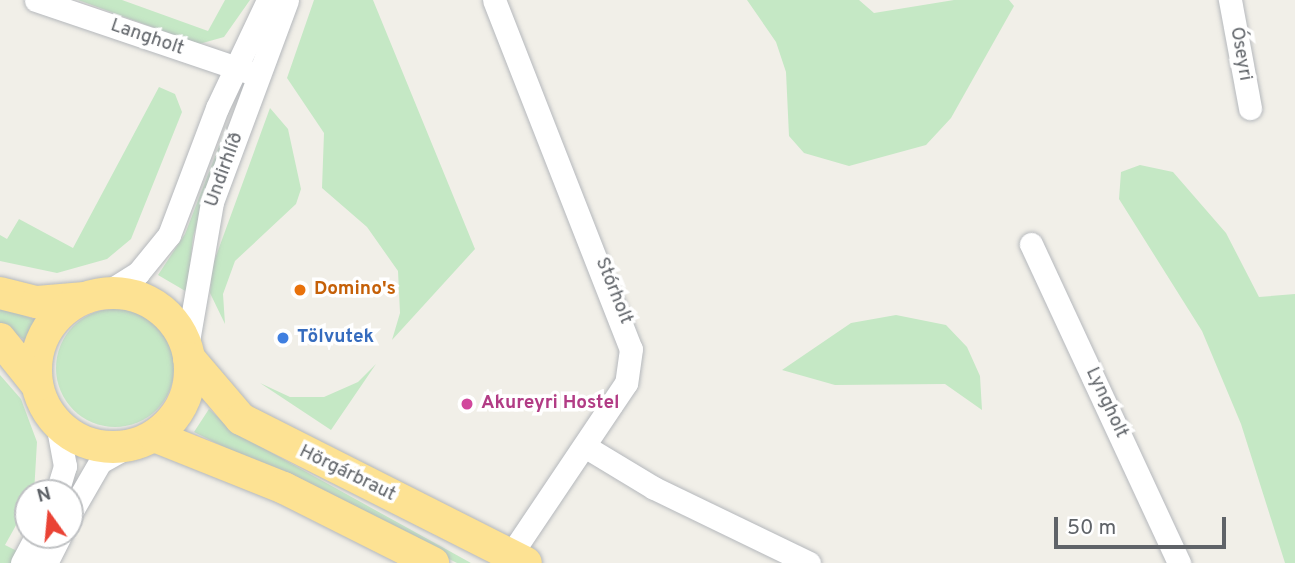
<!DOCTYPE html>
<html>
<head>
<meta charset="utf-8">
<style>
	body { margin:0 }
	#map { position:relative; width:1295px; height:563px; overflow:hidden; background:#f1efe8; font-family:Overpass,sans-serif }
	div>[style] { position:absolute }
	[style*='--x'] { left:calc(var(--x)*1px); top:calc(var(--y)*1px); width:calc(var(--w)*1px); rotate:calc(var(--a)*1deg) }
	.green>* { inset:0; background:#c5e8c5 }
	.round { border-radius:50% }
	.roads { filter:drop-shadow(0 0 2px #b5b8bc) drop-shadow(0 0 2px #b5b8bc) }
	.minor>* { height:23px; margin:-11.5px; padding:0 11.5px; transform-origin:11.5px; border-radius:11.5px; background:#fff }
	.highway>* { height:32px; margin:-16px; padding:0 16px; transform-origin:16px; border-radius:16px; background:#fde293 }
	.highway>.ring { margin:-16px; padding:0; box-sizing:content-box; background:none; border:32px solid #fde293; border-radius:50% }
	.dots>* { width:19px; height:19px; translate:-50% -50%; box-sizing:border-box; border:4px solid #fff; border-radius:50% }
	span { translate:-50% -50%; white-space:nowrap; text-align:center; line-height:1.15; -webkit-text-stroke:7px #fff; paint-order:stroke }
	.street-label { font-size:19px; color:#5f6368 }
	.food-label { font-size:19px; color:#c56008; font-weight:700 }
	.left { translate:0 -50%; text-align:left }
	.shop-label { font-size:19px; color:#366cbe; font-weight:700 }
	.hotel-label { font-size:19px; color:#b23c85; font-weight:700 }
	.north { position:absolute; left:14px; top:479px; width:70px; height:70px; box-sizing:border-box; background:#fff; border:2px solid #bfc1c3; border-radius:50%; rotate:345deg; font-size:19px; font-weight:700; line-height:28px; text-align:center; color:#5f6368 }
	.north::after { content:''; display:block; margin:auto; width:24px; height:32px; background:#ea4335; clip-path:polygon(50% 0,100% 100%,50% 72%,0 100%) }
	.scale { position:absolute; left:1054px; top:517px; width:172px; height:32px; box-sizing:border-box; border:4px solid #5f6368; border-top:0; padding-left:9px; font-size:21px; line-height:24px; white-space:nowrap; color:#5f6368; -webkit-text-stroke:5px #fff; paint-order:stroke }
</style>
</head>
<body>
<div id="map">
	<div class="green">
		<div style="clip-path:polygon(78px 0,122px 0,208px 31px,225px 0,250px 0,224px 37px,199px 44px)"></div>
		<div style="clip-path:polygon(314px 0,373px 0,475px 249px,392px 340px,400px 313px,398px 271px,367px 227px,322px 188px,324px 133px,287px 78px)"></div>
		<div style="clip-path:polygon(747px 0,859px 0,874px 13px,954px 0,1009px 0,1014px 6px,951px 118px,926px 145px,849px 166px,804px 153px,789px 136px,786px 72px,776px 42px)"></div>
		<div style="clip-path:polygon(159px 87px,175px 94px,182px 112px,131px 239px,107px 259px,57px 273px,0 261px,0 235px,7px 239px,19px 219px,73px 248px)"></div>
		<div style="clip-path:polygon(270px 108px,288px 129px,301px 189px,296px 204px,235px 261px,223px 294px,225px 324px,210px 293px,212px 267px)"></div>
		<div style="clip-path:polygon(228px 123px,193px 237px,187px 292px,158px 275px,185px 234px)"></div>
		<div style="clip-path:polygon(1140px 165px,1173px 172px,1226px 233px,1259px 297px,1295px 294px,1295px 563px,1285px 563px,1241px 424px,1202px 331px,1119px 199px,1121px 172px)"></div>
		<div style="clip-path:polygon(0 307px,39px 321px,30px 343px,0 325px)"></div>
		<div class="round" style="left:56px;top:309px;width:118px;height:118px"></div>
		<div style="clip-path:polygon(896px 315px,946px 325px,967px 347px,980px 376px,982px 410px,945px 384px,835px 385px,782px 370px,851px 323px)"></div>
		<div style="clip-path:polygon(376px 364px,331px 430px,260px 383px,290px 397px,324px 397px,358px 382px)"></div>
		<div style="clip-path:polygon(0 375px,21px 399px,37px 442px,34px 493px,5px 545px,21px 553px,15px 563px,0 563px)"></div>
		<div style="clip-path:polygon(209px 409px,234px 432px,471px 563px,457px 563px,194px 432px)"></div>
	</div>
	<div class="roads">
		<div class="minor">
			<div style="--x:36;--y:0;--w:225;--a:18.7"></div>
			<div style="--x:494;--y:0;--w:375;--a:68.6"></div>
			<div style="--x:631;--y:349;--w:34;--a:98"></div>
			<div style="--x:626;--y:383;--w:217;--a:123.9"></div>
			<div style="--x:1230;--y:0;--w:110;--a:79.5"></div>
			<div style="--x:1031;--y:244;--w:352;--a:65.1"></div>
			<div style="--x:106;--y:293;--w:38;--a:-32"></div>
			<div style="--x:138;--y:273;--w:49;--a:-50.8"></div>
			<div style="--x:169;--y:235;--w:136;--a:-69.3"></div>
			<div style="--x:217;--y:108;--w:119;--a:-64.7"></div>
			<div style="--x:187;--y:347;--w:147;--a:-80.2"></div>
			<div style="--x:212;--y:202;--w:215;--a:-69.6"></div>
			<div style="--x:57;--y:423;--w:44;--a:79.5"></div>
			<div style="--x:65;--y:466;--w:28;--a:107"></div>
			<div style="--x:586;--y:447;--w:79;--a:31.1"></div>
			<div style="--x:654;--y:488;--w:172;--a:25.8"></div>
			<div style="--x:70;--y:514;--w:60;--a:-60"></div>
			<div style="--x:100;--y:462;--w:33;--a:-29"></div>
			<div style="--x:22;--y:563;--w:32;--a:-62"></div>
			<div style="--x:46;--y:563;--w:31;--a:-63"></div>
		</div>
		<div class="highway">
			<div style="--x:0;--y:293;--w:38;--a:14"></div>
			<div style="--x:37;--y:302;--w:48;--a:-4.8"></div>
			<div class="ring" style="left:36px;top:293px;width:122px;height:122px"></div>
			<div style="--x:0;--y:339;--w:59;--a:51.2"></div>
			<div style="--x:189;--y:358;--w:80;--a:49.6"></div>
			<div style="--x:241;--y:419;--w:319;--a:26.8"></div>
			<div style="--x:154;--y:436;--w:140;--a:21.8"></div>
			<div style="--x:284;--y:488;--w:167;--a:26.7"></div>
		</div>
	</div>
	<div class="dots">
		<div style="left:300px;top:290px;background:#e8710a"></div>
		<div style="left:283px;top:338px;background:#3f7fe0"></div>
		<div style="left:467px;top:404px;background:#d1479c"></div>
	</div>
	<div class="street-label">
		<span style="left:147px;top:38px;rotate:19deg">Langholt</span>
		<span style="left:1240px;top:54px;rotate:80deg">Óseyri</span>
		<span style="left:225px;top:170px;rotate:-70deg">Undirhlíð</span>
		<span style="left:613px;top:291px;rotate:68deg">Stórholt</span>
		<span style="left:1106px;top:403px;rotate:65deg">Lyngholt</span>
		<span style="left:347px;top:474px;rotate:26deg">Hörgárbraut</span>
	</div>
	<div class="food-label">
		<span class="left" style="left:314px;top:290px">Domino's</span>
	</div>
	<div class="shop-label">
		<span class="left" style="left:297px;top:338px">Tölvutek</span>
	</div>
	<div class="hotel-label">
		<span class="left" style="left:481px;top:404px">Akureyri Hostel</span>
	</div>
	<div class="north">N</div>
	<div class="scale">50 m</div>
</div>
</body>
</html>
